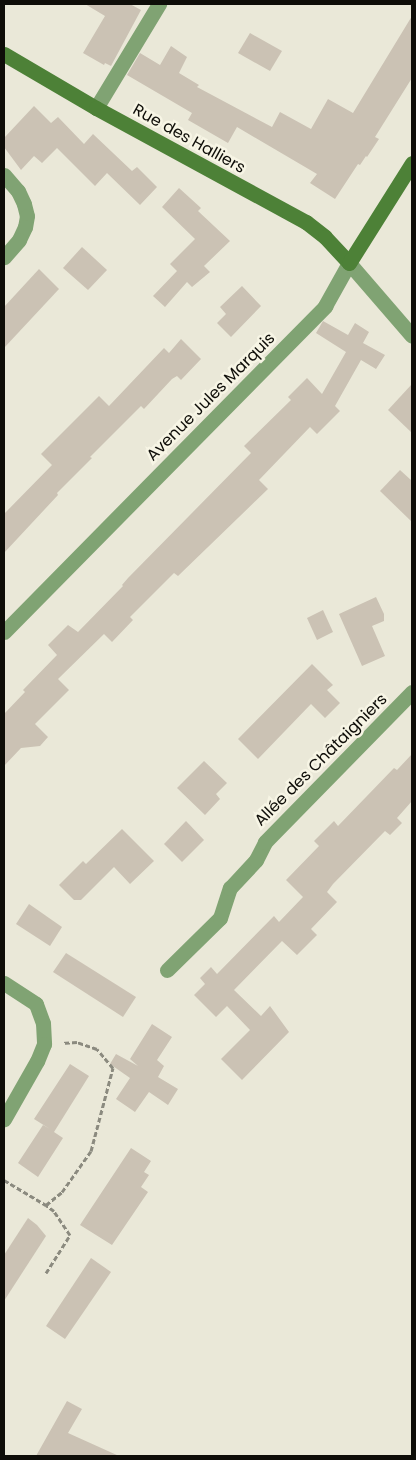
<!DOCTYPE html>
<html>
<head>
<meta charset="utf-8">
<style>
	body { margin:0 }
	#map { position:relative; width:416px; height:1460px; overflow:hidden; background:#eae8d8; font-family:Poppins,sans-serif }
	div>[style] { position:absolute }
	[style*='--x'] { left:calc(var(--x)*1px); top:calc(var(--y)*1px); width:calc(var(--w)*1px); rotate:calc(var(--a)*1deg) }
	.building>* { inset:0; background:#cbc2b4 }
	.path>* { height:3px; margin-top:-1.5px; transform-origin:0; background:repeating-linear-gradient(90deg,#8b8a7f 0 5px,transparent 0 7.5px) }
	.street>* { height:15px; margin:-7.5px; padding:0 7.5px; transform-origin:7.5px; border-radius:7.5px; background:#80a373 }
	.secondary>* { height:15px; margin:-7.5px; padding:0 7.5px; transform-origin:7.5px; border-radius:7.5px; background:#4d8137 }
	span { translate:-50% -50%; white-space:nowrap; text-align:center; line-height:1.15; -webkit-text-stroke:5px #f7f5e5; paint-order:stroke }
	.street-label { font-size:16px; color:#0e0d08 }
	.frame { position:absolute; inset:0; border:5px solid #0e0d08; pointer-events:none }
</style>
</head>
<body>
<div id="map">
	<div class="building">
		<div style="clip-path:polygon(85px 4px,130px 4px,141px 10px,111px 66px,105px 63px,104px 65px,83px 53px,105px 16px)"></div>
		<div style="clip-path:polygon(412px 16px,412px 78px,375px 137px,379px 139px,367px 157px,366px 156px,360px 165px,358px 164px,335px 199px,310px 183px,317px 174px,237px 127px,228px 143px,188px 120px,192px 113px,127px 75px,140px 53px,160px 65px,171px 46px,187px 57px,179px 73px,199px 85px,197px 87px,272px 127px,280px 112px,311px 129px,328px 99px,353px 113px)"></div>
		<div style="clip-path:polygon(250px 33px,282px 51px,270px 71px,238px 53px)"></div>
		<div style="clip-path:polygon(34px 106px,51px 123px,58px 117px,84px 144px,93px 134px,132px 171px,137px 167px,157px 187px,140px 205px,107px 173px,95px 186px,57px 148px,42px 163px,34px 156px,21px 170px,4px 147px,4px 138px)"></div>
		<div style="clip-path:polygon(179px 188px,201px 208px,198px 211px,230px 241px,204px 266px,210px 272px,192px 287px,187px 282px,165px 307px,153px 296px,177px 271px,170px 264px,195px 239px,162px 207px)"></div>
		<div style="clip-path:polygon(82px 247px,107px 270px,88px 290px,63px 268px)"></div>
		<div style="clip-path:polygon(39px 269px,59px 289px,4px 348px,4px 307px)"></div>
		<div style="clip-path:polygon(242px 286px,261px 306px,231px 337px,217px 323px,226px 314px,220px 307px)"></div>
		<div style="clip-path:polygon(323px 321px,348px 335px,355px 323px,369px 332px,363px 343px,385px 355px,376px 369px,361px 360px,335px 406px,340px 411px,317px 434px,310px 427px,259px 480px,268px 489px,178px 576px,174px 573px,130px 617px,133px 620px,112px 642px,104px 634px,58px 679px,69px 690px,35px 724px,48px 737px,40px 746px,21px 748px,4px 766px,4px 714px,25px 692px,23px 690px,57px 655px,48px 645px,68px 625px,78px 632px,123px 586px,122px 585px,128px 578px,251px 453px,244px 446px,291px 400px,288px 397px,307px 378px,322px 394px,346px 352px,316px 333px)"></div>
		<div style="clip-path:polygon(181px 339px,201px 359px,181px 380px,177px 376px,172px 379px,144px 409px,141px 406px,90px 457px,92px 458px,57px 493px,58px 495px,4px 553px,4px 514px,52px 465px,41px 454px,99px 396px,109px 406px,164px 348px,169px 353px)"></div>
		<div style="clip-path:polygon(412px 384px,412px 433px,388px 410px)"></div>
		<div style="clip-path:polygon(400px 470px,412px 481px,412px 522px,380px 491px)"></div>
		<div style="clip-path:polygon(376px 597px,384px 614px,384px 621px,372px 626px,385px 656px,362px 666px,339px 614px)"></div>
		<div style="clip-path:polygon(323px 610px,333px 632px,317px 640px,307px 618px)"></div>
		<div style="clip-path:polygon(312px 664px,333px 685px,327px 690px,340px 703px,325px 718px,311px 704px,258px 759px,238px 739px)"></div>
		<div style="clip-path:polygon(412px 754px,412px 801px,397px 818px,402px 823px,390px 835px,385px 831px,333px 884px,327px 892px,337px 902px,311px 929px,317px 935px,297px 955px,282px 941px,234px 990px,261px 1016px,270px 1006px,289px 1032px,242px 1080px,221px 1059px,250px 1030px,227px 1006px,216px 1017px,194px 995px,205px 984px,200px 978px,211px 967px,217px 974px,274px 916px,279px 922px,303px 897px,286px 880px,319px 846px,314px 841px,334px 821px,338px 826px,394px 768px,397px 770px)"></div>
		<div style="clip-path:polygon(204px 761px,227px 783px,216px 794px,220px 799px,205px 815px,177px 788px)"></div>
		<div style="clip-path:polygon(186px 821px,204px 840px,182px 862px,164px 844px)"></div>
		<div style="clip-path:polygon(122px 829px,154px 861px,130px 884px,114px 867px,81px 900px,74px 900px,59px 885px,83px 861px,86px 864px)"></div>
		<div style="clip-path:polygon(29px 904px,62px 927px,50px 946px,16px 924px)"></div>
		<div style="clip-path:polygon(66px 953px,136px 997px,123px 1017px,53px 972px)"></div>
		<div style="clip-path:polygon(152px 1024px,172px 1037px,157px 1060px,164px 1066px,158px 1077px,178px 1089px,168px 1105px,149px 1092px,135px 1112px,116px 1099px,130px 1078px,110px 1064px,116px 1054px,138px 1066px,130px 1059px)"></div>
		<div style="clip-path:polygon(70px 1064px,89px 1076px,54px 1132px,63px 1138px,38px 1177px,18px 1163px,43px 1125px,50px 1129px,34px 1119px)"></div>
		<div style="clip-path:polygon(131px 1148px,151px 1161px,144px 1172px,149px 1175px,141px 1187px,148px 1192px,112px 1245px,80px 1225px)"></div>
		<div style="clip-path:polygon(28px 1218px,37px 1225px,46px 1236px,4px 1301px,4px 1255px)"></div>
		<div style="clip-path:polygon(91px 1258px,111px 1272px,65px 1339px,46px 1326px)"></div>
		<div style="clip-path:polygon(67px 1401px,82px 1409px,68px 1433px,119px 1456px,36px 1456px)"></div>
	</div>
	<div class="path">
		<div style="--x:4;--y:1180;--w:49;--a:30.8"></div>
		<div style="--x:46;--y:1205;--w:21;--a:-39"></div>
		<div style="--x:62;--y:1192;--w:50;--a:-54.7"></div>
		<div style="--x:91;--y:1151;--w:86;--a:-75.2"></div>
		<div style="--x:113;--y:1068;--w:25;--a:-130"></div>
		<div style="--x:97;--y:1049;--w:21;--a:-161"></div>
		<div style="--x:77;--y:1042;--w:15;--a:176"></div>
		<div style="--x:46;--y:1273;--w:45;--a:-57.7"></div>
		<div style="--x:70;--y:1235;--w:29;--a:-124"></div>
		<div style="--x:54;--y:1211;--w:10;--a:-143"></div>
	</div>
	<div class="street">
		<div style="--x:96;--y:108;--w:122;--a:-58.8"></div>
		<div style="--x:4;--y:175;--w:21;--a:49"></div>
		<div style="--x:18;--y:191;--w:14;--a:65"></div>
		<div style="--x:24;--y:204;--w:12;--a:76"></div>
		<div style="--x:27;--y:216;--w:11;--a:100"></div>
		<div style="--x:25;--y:227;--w:14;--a:115"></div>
		<div style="--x:19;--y:240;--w:23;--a:131"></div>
		<div style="--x:4;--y:632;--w:458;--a:-45.4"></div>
		<div style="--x:325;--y:306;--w:49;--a:-60.8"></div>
		<div style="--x:349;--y:263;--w:96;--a:49.2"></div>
		<div style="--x:167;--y:970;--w:74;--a:-44.5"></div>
		<div style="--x:220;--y:918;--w:32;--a:-72"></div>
		<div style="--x:230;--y:888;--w:38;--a:-47"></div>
		<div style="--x:256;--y:860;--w:20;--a:-63"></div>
		<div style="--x:265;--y:842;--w:210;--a:-45.6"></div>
		<div style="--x:4;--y:983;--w:38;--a:33"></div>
		<div style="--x:36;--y:1004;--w:20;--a:70"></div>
		<div style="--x:43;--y:1023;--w:21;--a:87"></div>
		<div style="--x:44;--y:1044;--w:18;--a:112"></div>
		<div style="--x:37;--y:1061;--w:67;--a:119.6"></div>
	</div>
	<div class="secondary">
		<div style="--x:4;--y:54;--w:107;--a:30.4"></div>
		<div style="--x:96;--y:108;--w:239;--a:28.5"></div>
		<div style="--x:306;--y:222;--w:24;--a:38"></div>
		<div style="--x:325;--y:237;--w:35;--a:47"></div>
		<div style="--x:349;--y:263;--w:118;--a:-57.8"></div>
	</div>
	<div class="street-label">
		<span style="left:189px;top:139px;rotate:29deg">Rue des Halliers</span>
		<span style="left:211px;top:397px;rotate:-45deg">Avenue Jules Marquis</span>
		<span style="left:321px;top:760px;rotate:-45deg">Allée des Châtaigniers</span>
	</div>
	<div class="frame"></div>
</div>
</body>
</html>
